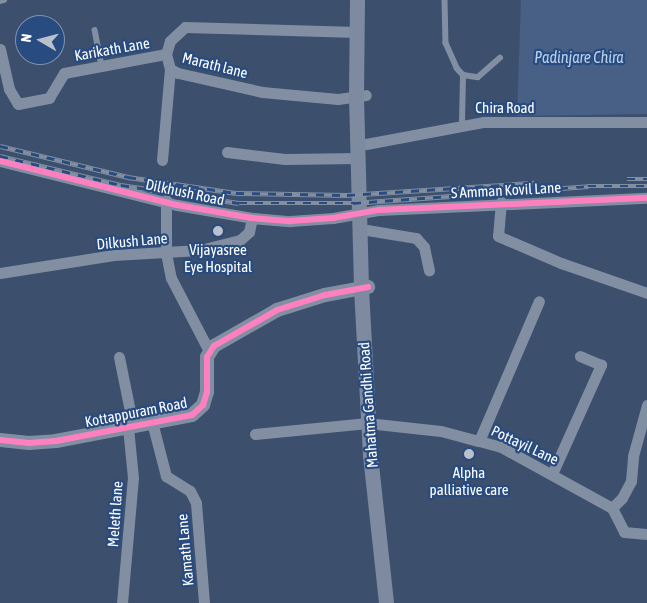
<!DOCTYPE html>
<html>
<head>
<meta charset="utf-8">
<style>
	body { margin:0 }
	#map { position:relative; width:647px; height:603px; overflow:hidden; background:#3c4f6c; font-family:"Asap Condensed",sans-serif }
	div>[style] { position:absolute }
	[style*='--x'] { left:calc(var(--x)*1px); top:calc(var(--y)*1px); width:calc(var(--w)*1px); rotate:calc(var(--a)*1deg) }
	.water>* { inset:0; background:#486085 }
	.service>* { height:5.5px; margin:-2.75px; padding:0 2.75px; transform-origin:2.75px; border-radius:2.75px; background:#828fa2 }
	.minor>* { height:11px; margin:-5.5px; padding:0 5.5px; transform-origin:5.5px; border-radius:5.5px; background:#828fa2 }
	.tertiary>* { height:14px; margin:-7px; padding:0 7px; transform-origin:7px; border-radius:7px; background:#828fa2 }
	.secondary>* { height:15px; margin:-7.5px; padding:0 7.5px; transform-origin:7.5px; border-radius:7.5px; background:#7d8a9f }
	.rail>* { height:4.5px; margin-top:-2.25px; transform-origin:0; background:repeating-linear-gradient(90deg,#284b80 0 8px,#828fa2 0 16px); box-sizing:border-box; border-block:1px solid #828fa2 }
	.cycleway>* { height:6px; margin:-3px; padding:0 3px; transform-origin:3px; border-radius:3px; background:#ff80c0 }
	.dots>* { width:14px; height:14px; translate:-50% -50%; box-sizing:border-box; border:2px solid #284b80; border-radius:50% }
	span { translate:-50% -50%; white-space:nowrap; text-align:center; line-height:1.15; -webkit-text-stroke:4.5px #284b80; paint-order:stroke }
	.street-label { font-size:15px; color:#fff }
	.poi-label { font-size:15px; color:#fff }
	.water-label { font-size:16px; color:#bbd0ed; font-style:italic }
	.north { position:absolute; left:15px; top:15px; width:50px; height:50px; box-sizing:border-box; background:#284b80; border:1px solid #7e93b3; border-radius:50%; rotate:278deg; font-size:14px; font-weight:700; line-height:20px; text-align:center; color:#fff }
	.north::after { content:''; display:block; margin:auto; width:18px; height:22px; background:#bbc1cc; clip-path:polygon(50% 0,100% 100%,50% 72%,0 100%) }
</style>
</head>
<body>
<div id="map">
	<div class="water">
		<div style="clip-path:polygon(521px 0,647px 0,647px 114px,517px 116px)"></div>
	</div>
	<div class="service">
		<div style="--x:445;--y:0;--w:43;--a:88.7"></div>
		<div style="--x:446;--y:43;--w:27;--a:66"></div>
		<div style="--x:457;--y:68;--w:9;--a:49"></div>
		<div style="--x:463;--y:75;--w:15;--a:8"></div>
		<div style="--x:478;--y:77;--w:29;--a:-41"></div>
		<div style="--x:0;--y:1;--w:4;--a:-14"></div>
		<div style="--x:95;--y:30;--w:36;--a:79"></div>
		<div style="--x:462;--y:123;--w:48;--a:-88.8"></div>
	</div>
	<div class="minor">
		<div style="--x:357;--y:32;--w:172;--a:-178.3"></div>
		<div style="--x:185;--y:27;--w:21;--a:137"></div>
		<div style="--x:170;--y:41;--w:14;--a:107"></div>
		<div style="--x:166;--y:54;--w:16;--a:75"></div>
		<div style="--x:170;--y:69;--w:9;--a:27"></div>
		<div style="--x:178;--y:73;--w:86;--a:12.7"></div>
		<div style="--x:262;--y:92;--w:76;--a:5.3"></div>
		<div style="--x:338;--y:99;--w:28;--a:-8"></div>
		<div style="--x:0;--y:49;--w:41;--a:77.3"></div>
		<div style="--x:9;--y:89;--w:17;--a:59"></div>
		<div style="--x:18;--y:104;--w:32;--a:-11"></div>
		<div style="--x:49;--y:98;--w:29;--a:-59"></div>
		<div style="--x:64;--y:73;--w:104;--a:-10.6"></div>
		<div style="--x:366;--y:144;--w:120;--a:-10.6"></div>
		<div style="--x:484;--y:122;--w:163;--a:0"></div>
		<div style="--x:227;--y:152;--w:58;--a:6.9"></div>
		<div style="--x:285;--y:159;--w:73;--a:-0.8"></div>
		<div style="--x:162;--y:160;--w:91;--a:-85"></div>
		<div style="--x:0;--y:161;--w:182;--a:14"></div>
		<div style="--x:177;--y:205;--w:76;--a:9.8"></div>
		<div style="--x:252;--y:218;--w:38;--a:5"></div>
		<div style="--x:290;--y:221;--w:43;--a:-4"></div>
		<div style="--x:333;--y:218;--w:47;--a:-9.9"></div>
		<div style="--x:379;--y:210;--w:268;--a:-2.6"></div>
		<div style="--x:166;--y:200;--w:53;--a:90"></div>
		<div style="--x:166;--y:253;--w:25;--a:79"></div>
		<div style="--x:171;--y:278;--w:82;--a:62.5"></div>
		<div style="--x:501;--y:202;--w:34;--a:95"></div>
		<div style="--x:498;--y:236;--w:69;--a:23.2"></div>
		<div style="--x:561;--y:263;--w:91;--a:19.2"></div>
		<div style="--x:367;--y:230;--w:50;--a:9.3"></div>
		<div style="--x:416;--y:238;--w:12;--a:48"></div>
		<div style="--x:424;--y:247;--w:24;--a:78"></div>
		<div style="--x:0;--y:273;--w:115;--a:-9"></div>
		<div style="--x:114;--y:255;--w:86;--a:-3.3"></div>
		<div style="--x:200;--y:250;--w:41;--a:-14"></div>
		<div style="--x:240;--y:240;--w:12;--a:-42"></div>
		<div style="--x:249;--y:232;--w:14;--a:-78"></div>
		<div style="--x:119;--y:357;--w:70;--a:78.5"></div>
		<div style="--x:152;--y:422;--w:56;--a:75.5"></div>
		<div style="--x:166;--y:476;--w:28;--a:32"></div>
		<div style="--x:190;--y:491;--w:13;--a:63"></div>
		<div style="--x:196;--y:503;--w:100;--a:85.4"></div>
		<div style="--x:255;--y:434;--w:113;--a:-5.6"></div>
		<div style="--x:367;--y:423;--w:74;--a:6.2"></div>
		<div style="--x:441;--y:431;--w:39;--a:15"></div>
		<div style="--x:479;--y:441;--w:23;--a:15"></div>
		<div style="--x:501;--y:447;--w:127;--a:28.8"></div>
		<div style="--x:612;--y:508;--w:27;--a:63"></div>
		<div style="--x:624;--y:532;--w:23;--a:5"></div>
		<div style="--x:479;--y:441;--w:152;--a:-66.8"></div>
		<div style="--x:552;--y:474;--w:120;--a:-65.8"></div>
		<div style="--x:601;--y:365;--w:23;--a:-157"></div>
		<div style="--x:612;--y:508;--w:14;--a:-45"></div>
		<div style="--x:622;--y:498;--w:19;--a:-62"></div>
		<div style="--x:631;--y:481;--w:25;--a:-85"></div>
		<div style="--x:633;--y:456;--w:53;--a:-74.6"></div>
		<div style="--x:122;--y:603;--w:125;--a:-85"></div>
		<div style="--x:133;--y:478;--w:51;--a:-95.6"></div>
	</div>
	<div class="tertiary">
		<div style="--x:0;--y:440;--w:29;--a:6"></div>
		<div style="--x:29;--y:443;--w:27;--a:-4"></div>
		<div style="--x:56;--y:441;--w:138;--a:-10.8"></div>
		<div style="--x:192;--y:415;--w:15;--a:-42"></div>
		<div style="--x:203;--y:405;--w:14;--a:-73"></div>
		<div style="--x:207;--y:392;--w:35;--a:-90"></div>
		<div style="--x:207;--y:357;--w:13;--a:-58"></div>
		<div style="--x:214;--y:346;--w:73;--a:-29.7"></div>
		<div style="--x:277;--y:310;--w:50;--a:-17.4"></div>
		<div style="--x:325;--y:295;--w:44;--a:-10.5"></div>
	</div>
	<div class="secondary">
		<div style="--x:357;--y:0;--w:96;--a:90.6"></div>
		<div style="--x:356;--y:96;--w:192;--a:88.5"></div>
		<div style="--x:361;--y:288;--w:167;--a:86.9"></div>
		<div style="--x:370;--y:455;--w:149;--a:83.8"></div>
	</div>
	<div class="rail">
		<div style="--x:0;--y:146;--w:132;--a:13.6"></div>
		<div style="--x:128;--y:177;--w:109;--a:8.4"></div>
		<div style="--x:236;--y:193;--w:111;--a:1"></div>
		<div style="--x:347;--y:195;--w:188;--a:-3.7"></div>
		<div style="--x:0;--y:156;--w:124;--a:13.5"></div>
		<div style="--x:121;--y:185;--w:119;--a:8.7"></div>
		<div style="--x:239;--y:203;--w:114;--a:0"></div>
		<div style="--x:353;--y:203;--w:236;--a:-4.1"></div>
		<div style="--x:588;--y:186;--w:59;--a:0"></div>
		<div style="--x:627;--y:179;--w:20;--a:0"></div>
	</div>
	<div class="cycleway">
		<div style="--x:0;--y:161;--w:182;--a:14"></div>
		<div style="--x:177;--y:205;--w:76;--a:9.8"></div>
		<div style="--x:252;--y:218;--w:38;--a:5"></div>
		<div style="--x:290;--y:221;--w:43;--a:-4"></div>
		<div style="--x:333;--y:218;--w:47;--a:-9.9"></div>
		<div style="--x:379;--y:210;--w:268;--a:-2.6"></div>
		<div style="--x:0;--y:440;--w:29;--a:6"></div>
		<div style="--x:29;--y:443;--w:27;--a:-4"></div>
		<div style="--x:56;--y:441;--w:138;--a:-10.8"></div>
		<div style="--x:192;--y:415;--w:15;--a:-42"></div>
		<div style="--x:203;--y:405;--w:14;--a:-73"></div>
		<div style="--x:207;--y:392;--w:35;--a:-90"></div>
		<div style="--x:207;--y:357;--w:13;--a:-58"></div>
		<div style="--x:214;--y:346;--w:73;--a:-29.7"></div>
		<div style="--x:277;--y:310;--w:50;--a:-17.4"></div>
		<div style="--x:325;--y:295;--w:44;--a:-10.5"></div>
	</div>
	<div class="dots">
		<div style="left:218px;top:231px;background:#bbc1cc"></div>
		<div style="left:469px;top:454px;background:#bbc1cc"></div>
	</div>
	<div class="street-label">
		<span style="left:112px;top:49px;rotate:-10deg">Karikath Lane</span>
		<span style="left:215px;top:65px;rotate:14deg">Marath lane</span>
		<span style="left:505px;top:108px">Chira Road</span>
		<span style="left:506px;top:190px;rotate:-3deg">S Amman Kovil Lane</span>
		<span style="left:185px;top:192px;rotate:12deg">Dilkhush Road</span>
		<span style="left:132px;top:241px;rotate:-5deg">Dilkush Lane</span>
		<span style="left:368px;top:405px;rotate:-94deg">Mahatma Gandhi Road</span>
		<span style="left:136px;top:412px;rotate:-11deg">Kottappuram Road</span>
		<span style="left:525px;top:445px;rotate:25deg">Pottayil Lane</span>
		<span style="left:115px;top:514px;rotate:-86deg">Meleth lane</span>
		<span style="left:185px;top:550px;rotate:-95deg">Kamath Lane</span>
	</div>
	<div class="poi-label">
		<span style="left:218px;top:258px">Vijayasree<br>Eye Hospital</span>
		<span style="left:469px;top:481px">Alpha<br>palliative care</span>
	</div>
	<div class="water-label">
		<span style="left:579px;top:57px">Padinjare Chira</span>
	</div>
	<div class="north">N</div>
</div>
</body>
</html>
